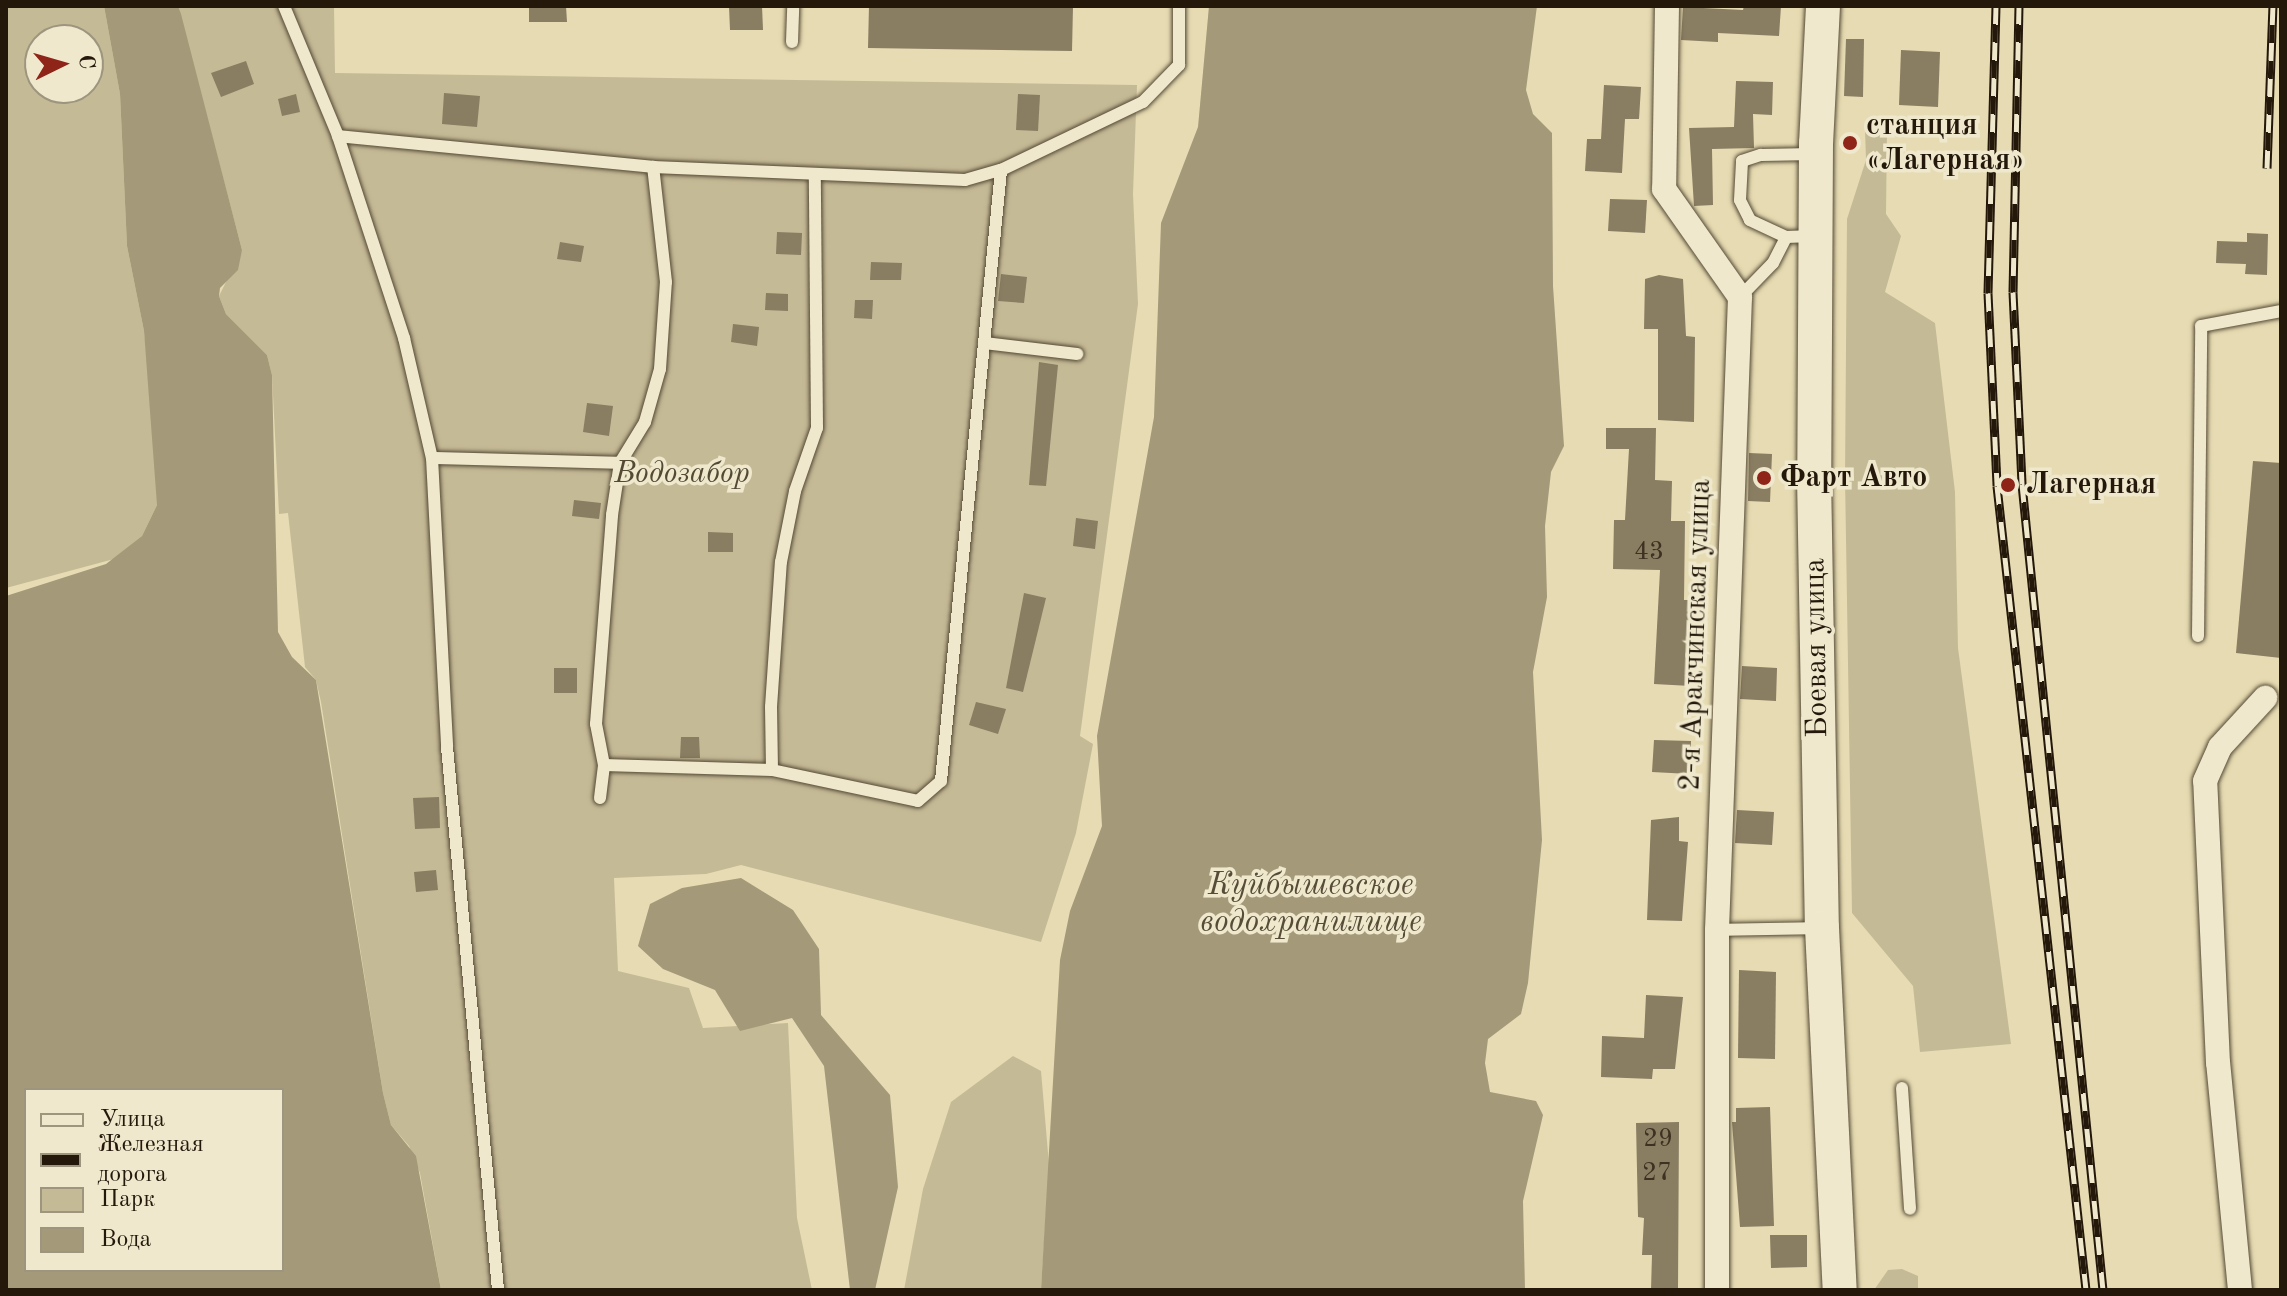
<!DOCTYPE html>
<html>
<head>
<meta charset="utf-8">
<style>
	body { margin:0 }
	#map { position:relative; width:2287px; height:1296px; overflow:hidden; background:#e6dbb2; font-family:"Old Standard TT",serif }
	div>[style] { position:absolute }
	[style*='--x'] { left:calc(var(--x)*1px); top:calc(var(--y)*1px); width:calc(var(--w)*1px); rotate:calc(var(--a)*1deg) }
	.green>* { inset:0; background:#c5ba96 }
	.water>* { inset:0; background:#a49979 }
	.building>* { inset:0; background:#897d62 }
	.roads { filter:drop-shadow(0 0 2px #544935) drop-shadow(0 0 2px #544935) }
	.service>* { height:12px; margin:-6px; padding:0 6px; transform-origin:6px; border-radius:6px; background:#efe8cd }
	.minor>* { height:24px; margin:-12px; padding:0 12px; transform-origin:12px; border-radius:12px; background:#efe8cd }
	.secondary>* { height:34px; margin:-17px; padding:0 17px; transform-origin:17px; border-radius:17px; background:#efe8cd }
	.rail>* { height:9px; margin-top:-4.5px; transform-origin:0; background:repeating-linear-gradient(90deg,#efe8cd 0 18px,#24180b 0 36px); box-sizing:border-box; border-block:2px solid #24180b }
	.dots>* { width:22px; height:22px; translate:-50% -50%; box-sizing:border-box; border:4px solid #efe8cd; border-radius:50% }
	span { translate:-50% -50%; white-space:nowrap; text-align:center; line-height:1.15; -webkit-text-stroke:7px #efe8cd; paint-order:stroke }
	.number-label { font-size:26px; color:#3d3121 }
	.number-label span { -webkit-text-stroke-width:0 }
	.poi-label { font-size:30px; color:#24180b; font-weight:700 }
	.left { translate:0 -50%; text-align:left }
	.park-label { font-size:30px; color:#544935; font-style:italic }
	.street-label { font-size:30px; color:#24180b }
	.water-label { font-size:32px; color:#574c37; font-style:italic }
	.frame { position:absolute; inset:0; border:8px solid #24180b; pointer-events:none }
	.legend { position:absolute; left:24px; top:1088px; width:260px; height:184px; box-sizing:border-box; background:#efe8cd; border:2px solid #9e957f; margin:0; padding:10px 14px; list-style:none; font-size:24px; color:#24180b }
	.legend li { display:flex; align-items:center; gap:16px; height:40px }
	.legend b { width:40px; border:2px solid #9e957f }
	.north { position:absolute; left:24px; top:24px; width:80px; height:80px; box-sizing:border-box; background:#efe8cd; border:2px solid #9e957f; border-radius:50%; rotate:85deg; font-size:22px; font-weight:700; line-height:32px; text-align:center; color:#24180b }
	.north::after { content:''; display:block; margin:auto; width:28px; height:36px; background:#8f2418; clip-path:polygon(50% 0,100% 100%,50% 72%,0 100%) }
</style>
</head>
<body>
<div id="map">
	<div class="green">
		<div style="clip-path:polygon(evenodd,6px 6px,104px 6px,120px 94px,127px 246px,144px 331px,157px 458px,157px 505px,142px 536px,114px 559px,6px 588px,6px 6px,40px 40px,88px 40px,88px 88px,40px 88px,40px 40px)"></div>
		<div style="clip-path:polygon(178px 6px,334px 6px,335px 73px,1137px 85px,1133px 194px,1138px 304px,1080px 736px,1093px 744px,1076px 833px,1041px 942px,741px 865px,706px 874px,614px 878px,618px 971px,689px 988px,703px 1028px,788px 1023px,797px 1218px,812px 1290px,441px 1290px,420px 1173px,409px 1146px,391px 1125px,383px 1093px,321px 702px,316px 680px,305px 667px,288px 513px,279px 514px,272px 375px,267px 355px,226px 314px,219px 296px,242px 250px)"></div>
		<div style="clip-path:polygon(1865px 129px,1887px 129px,1886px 214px,1901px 236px,1885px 292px,1935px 323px,1955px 492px,1958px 648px,2011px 1044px,1920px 1052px,1913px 986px,1852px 913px,1845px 477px,1847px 219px,1866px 160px)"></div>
		<div style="clip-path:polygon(1013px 1056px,1041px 1071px,1049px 1165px,1041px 1290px,904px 1290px,923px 1189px,951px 1102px)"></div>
		<div style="clip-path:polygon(1902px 1269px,1918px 1276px,1918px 1290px,1874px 1290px,1888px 1270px)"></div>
	</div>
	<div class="water">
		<div style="clip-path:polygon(evenodd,104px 6px,178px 6px,181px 14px,242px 250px,238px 270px,220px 288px,219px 296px,226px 314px,267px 355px,272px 375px,278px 632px,292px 657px,316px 680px,383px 1093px,391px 1125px,416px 1156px,441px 1290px,6px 1290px,6px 596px,106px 564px,142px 536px,157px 505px,144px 331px,127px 246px,120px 94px,104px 6px,26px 1090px,282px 1090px,282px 1270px,26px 1270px,26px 1090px)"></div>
		<div style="clip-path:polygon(1209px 6px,1537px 6px,1526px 90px,1533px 114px,1552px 133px,1553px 286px,1564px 446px,1551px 472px,1545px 526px,1547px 597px,1533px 672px,1542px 840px,1528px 983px,1521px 1014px,1488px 1039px,1485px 1063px,1490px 1092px,1536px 1101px,1543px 1115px,1523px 1201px,1525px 1290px,1041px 1290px,1060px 960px,1070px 911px,1102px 826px,1097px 736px,1154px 417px,1161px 223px,1198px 127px)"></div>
		<div style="clip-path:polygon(741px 878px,793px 910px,819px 949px,821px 1015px,890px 1095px,898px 1187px,875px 1290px,850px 1290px,824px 1066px,792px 1018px,740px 1031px,715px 990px,663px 969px,638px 946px,650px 904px,682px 888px)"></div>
	</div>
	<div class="building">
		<div style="clip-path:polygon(529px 6px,566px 6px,567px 22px,529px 22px)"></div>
		<div style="clip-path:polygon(729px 6px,762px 6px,763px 30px,730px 30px)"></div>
		<div style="clip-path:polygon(869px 6px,1073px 6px,1072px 51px,868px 48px)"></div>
		<div style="clip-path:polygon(1744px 6px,1781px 6px,1779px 36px,1718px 33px,1718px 42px,1681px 40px,1683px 7px,1743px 10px)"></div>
		<div style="clip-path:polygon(1846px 39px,1864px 39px,1863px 97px,1844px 96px)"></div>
		<div style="clip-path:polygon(1901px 50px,1940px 52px,1938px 107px,1899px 105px)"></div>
		<div style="clip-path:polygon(246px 61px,254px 84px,221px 97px,211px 73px)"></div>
		<div style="clip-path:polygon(1736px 81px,1773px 82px,1772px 115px,1753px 114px,1754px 148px,1712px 149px,1713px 205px,1694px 206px,1689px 128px,1734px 127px)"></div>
		<div style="clip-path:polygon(1604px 85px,1641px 87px,1639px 119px,1625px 119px,1622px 173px,1585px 171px,1587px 139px,1601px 139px)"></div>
		<div style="clip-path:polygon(444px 93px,480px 96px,477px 127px,442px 124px)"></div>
		<div style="clip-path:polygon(296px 94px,300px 112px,282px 116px,278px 99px)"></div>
		<div style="clip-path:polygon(1018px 94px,1040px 95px,1038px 131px,1016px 130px)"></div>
		<div style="clip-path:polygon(1610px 199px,1647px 200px,1645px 233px,1608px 231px)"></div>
		<div style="clip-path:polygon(777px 232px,802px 233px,801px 255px,776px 254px)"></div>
		<div style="clip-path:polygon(2247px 233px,2268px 234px,2267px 275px,2245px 274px,2246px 264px,2216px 263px,2217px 241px,2247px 242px)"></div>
		<div style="clip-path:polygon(560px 242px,584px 246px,581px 262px,557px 259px)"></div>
		<div style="clip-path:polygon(871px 262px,902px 263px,901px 280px,870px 280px)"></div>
		<div style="clip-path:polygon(1001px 274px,1027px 277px,1024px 303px,998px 301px)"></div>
		<div style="clip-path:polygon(1659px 275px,1683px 279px,1686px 336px,1695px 337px,1694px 422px,1658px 420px,1658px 329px,1644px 329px,1645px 279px)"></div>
		<div style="clip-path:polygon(766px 293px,788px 294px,788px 311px,765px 310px)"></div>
		<div style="clip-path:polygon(855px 300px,873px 300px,872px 319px,854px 318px)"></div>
		<div style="clip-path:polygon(733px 324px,759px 327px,757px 346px,731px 342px)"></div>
		<div style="clip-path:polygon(1039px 362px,1058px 365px,1046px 486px,1029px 485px)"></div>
		<div style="clip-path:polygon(587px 403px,613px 406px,609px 436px,583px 432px)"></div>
		<div style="clip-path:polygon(1606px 428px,1656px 428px,1655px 480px,1672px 481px,1671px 521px,1685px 521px,1684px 600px,1695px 600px,1691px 686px,1654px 684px,1660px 570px,1613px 569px,1614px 520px,1625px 520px,1629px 449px,1606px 449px)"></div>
		<div style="clip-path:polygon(1749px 453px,1772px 454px,1770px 502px,1748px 501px)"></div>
		<div style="clip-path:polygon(2253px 461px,2281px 463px,2281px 658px,2236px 653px)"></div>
		<div style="clip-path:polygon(574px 500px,601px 503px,599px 519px,572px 516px)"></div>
		<div style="clip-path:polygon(1076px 518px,1098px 521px,1095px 549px,1073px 546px)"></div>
		<div style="clip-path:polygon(708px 532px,733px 533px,733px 552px,708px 552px)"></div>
		<div style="clip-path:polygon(1024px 593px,1046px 598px,1023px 692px,1006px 688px)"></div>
		<div style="clip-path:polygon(1742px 666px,1777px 668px,1776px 701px,1740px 699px)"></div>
		<div style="clip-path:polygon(554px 668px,577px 668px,577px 693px,554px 693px)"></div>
		<div style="clip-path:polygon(976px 702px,1006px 709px,998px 734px,969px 725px)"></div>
		<div style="clip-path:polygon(681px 737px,699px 737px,700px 758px,680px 758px)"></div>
		<div style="clip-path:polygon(1654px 740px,1691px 741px,1690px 774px,1652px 772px)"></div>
		<div style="clip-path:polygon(439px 797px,440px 828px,415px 829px,413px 798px)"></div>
		<div style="clip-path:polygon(1737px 810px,1774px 812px,1772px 845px,1735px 843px)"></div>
		<div style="clip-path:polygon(1679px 817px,1679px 841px,1688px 842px,1682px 921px,1647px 920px,1651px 820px)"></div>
		<div style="clip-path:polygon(436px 870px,438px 890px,416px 892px,414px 872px)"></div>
		<div style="clip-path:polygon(1739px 970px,1776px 972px,1775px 1059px,1738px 1058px)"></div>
		<div style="clip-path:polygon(1646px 995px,1683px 997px,1675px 1069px,1653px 1069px,1652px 1079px,1601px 1077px,1602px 1036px,1644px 1038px)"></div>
		<div style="clip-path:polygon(1770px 1107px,1774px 1226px,1740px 1227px,1732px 1122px,1736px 1122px,1736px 1108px)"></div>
		<div style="clip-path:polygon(1679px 1122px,1678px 1290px,1651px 1290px,1652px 1255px,1642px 1255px,1644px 1218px,1638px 1217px,1636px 1123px)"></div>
		<div style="clip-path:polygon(1770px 1235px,1807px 1235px,1807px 1267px,1771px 1268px)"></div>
	</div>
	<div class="roads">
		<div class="service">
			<div style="--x:284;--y:6;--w:141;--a:67.4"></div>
			<div style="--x:338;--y:136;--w:213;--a:71.9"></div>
			<div style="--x:404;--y:338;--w:123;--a:76.9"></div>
			<div style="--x:432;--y:458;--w:289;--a:87"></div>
			<div style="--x:447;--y:747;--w:545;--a:84.63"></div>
			<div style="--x:792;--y:42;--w:36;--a:-88"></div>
			<div style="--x:338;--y:136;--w:317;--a:5.6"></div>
			<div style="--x:653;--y:167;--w:312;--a:2.4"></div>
			<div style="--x:965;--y:180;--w:37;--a:-16"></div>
			<div style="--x:1001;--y:170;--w:157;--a:-25.6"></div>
			<div style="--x:1143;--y:102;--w:52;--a:-45.8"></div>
			<div style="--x:1179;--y:65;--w:59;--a:-90"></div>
			<div style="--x:1786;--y:237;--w:40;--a:-155"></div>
			<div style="--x:1750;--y:220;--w:22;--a:-117"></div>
			<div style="--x:1740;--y:200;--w:39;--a:-87"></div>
			<div style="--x:1742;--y:161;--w:20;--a:-18"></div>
			<div style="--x:1761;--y:155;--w:52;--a:-1.1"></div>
			<div style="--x:1740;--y:297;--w:47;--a:-45.9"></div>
			<div style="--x:1773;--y:263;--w:29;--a:-63"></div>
			<div style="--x:1786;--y:237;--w:28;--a:-2"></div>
			<div style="--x:984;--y:343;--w:94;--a:6.7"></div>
			<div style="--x:432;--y:458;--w:188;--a:1.5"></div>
			<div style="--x:2198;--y:636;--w:310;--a:-89.4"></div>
			<div style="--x:2201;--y:326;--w:81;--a:-10.6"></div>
			<div style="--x:604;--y:765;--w:168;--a:1.7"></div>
			<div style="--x:772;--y:770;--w:149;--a:12"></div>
			<div style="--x:918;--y:801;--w:30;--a:-41"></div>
			<div style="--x:941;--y:781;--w:614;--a:-84.39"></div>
			<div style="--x:772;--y:770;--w:63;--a:-90.9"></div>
			<div style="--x:771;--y:707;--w:145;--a:-86.1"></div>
			<div style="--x:781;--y:562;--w:72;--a:-78.8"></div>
			<div style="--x:795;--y:491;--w:67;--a:-70.8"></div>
			<div style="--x:817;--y:428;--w:251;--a:-90.5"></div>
			<div style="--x:600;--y:798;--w:33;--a:-83"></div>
			<div style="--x:604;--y:765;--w:42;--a:-101"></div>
			<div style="--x:596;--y:724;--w:210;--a:-85.6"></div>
			<div style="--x:612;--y:515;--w:53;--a:-81.3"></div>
			<div style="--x:620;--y:463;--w:48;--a:-58.6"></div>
			<div style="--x:645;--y:422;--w:55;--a:-74.2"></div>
			<div style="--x:660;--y:369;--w:87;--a:-86.1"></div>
			<div style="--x:666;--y:282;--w:116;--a:-96.4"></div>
			<div style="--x:1717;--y:930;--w:102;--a:-1.1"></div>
			<div style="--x:1902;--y:1088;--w:121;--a:86.2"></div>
		</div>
		<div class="minor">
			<div style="--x:1667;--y:6;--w:183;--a:90.9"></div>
			<div style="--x:1664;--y:189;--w:132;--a:54.9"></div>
			<div style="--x:1740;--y:297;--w:633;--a:92.08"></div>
			<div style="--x:1717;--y:930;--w:360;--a:90"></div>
			<div style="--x:2240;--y:1290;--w:228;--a:-95.5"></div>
			<div style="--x:2218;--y:1063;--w:282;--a:-92.6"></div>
			<div style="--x:2205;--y:781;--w:37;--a:-66"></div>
			<div style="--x:2220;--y:747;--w:67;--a:-47.4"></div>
		</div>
		<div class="secondary">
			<div style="--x:1823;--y:6;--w:137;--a:92.9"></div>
			<div style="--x:1816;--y:143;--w:333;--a:90.3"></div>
			<div style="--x:1814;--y:476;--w:452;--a:89"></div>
			<div style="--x:1822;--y:928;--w:362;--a:87.2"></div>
		</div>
	</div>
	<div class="rail">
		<div style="--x:1996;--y:6;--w:287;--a:91.6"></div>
		<div style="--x:1988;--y:293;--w:193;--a:87.3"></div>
		<div style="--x:1997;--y:486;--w:809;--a:83.68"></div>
		<div style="--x:2019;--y:6;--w:286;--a:91.2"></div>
		<div style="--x:2013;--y:292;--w:192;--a:87.3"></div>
		<div style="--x:2022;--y:484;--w:810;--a:84.26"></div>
		<div style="--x:2267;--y:168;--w:162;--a:-87.9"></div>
	</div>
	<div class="dots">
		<div style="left:1850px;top:143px;background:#8f2418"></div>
		<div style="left:1764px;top:478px;background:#8f2418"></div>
		<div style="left:2008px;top:485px;background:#8f2418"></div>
	</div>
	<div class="number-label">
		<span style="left:1649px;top:553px">43</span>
		<span style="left:1658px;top:1140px">29</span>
		<span style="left:1657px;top:1174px">27</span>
	</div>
	<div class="poi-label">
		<span class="left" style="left:1866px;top:143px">станция<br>«Лагерная»</span>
		<span class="left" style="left:1780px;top:478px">Фарт Авто</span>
		<span class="left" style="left:2026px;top:485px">Лагерная</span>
	</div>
	<div class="park-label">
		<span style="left:682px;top:474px">Водозабор</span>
	</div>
	<div class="street-label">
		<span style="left:1696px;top:635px;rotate:-88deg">2-я Аракчинская улица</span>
		<span style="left:1817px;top:648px;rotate:-91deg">Боевая улица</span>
	</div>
	<div class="water-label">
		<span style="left:1311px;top:905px">Куйбышевское<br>водохранилище</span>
	</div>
	<div class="frame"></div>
	<ul class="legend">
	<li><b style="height:10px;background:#efe8cd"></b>Улица</li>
	<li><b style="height:10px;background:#24180b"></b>Железная дорога</li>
	<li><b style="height:22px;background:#c5ba96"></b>Парк</li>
	<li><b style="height:22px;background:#a49979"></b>Вода</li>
	</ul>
	<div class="north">С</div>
</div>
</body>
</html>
